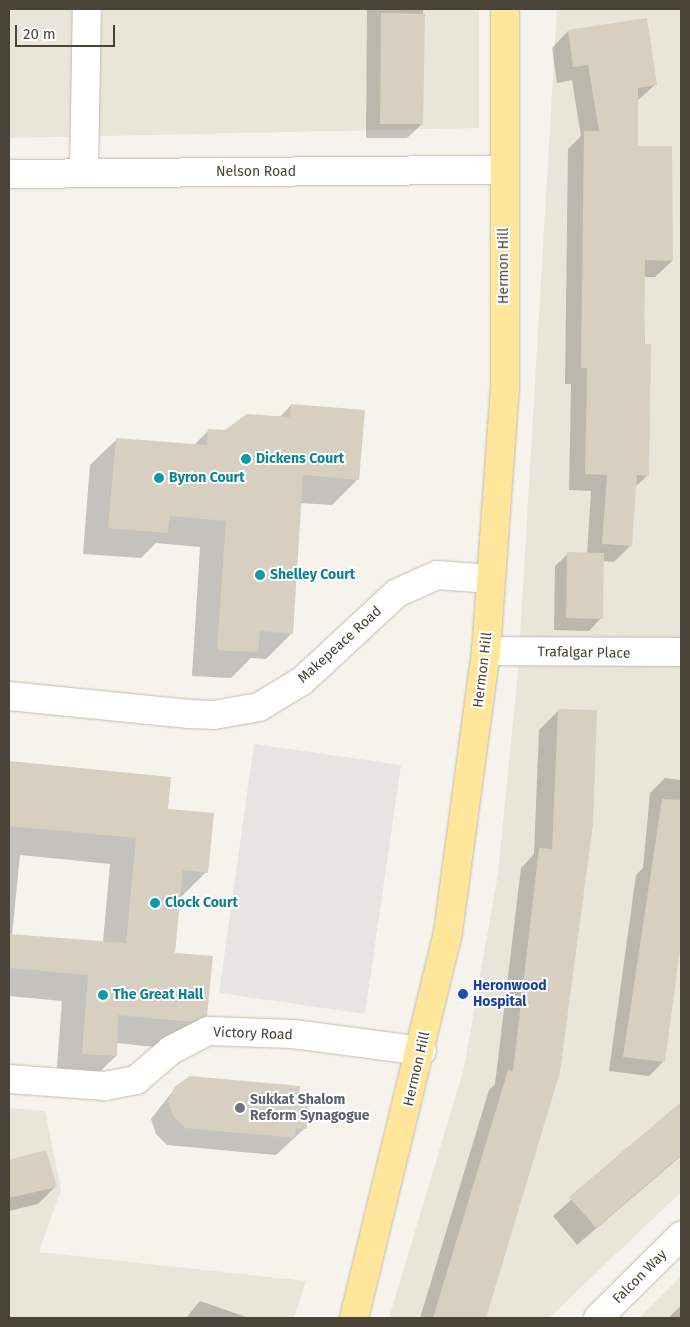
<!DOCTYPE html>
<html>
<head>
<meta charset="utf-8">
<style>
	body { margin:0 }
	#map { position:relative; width:690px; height:1327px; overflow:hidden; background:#f5f3eb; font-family:"Fira Sans",sans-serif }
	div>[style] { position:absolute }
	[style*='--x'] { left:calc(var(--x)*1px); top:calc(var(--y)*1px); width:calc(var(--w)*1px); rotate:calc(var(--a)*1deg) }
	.residential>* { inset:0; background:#eae5d9 }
	.parking>* { inset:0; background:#e7e5e2 }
	.shadow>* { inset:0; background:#0003 }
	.building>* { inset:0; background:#d7cfc0 }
	.roads { filter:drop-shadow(0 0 1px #c1bbad) drop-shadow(0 0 1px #c1bbad) }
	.minor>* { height:28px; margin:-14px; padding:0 14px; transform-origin:14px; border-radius:14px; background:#fff }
	.major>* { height:28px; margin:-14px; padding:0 14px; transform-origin:14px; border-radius:14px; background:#ffe69a }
	.dots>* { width:14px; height:14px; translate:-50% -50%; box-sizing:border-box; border:2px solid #fff; border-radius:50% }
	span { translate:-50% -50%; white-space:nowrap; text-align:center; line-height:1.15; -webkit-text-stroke:4px #fff; paint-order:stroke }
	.street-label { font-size:14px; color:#4a4438 }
	.culture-label { font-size:14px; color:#0d838f; font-weight:700 }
	.left { translate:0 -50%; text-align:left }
	.transit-label { font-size:14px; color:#164399; font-weight:700 }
	.worship-label { font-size:14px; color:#5b616d; font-weight:700 }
	.frame { position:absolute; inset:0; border:10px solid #4a4438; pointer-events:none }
	.scale { position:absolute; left:15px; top:25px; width:100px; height:22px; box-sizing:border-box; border:2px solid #4a4438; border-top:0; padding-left:6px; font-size:15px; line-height:18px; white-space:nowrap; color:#4a4438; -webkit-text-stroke:4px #fff; paint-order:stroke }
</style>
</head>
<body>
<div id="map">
	<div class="residential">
		<div style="clip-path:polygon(9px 9px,479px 9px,479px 128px,9px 138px)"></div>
		<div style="clip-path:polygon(557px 9px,681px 9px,681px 1192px,549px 1318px,389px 1318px,464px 1068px,498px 873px,518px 672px)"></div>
		<div style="clip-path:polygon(9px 1108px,45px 1111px,61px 1190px,39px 1252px,306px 1281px,294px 1318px,9px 1318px)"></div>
		<div style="clip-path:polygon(681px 1277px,681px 1318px,639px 1318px)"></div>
	</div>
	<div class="parking">
		<div style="clip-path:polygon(254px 744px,401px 765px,365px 1014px,219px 993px)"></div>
	</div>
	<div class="shadow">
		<div style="clip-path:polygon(367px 9px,423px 9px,422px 124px,407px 138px,366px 138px)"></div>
		<div style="clip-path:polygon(568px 31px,656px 84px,637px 101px,636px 147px,672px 261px,655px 277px,643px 277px,648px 475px,634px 488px,631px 545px,614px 562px,602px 561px,601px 618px,589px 631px,554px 630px,555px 566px,568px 554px,587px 554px,591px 491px,569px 490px,571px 384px,565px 384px,568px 149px,581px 136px,572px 80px,557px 83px,552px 48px)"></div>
		<div style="clip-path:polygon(291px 405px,358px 479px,332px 505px,300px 503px,292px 633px,266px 659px,251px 658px,231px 678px,192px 676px,200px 547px,156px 543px,141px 558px,83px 554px,90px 465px,117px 439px,194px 445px,208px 431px,226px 431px,279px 418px)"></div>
		<div style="clip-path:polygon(558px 711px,559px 1072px,485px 1318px,420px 1318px,489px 1090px,495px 1084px,521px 868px,534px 854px,539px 730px)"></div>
		<div style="clip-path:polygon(evenodd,9px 763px,170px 779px,167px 810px,206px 872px,180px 898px,174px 954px,206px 1015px,179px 1042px,164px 1048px,116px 1043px,116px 1056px,89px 1082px,56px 1079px,62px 1001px,9px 996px,9px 763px,20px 855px,110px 864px,103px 942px,12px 935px,20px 855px)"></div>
		<div style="clip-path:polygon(665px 778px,681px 780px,681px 932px,663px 1062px,649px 1076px,609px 1071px,636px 875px,643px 868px,650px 793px)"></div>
		<div style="clip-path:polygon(176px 1087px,298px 1098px,305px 1128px,276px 1155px,167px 1145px,156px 1134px,151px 1119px)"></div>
		<div style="clip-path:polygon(681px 1103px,681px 1156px,577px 1245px,553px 1216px)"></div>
		<div style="clip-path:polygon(45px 1151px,56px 1186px,38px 1204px,9px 1211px,9px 1161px)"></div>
		<div style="clip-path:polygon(200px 1301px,249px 1318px,186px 1318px)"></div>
		<div style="clip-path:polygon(681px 1306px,681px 1318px,667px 1318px,670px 1316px)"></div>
	</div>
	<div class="building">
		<div style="clip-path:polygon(381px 13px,425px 14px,423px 124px,380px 124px)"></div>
		<div style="clip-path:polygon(647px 18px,657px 85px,638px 88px,638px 146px,672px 146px,673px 261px,645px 260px,644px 344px,651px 344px,649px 476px,637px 475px,632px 546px,602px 544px,607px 475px,585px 474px,587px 368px,581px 368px,584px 131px,599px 131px,588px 65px,573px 67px,568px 30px)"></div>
		<div style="clip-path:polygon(291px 404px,365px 410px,359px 480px,303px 475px,293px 634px,260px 631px,258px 652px,217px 650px,226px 521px,170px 516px,168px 533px,108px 528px,116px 438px,207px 445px,208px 429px,225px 430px,247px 414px,290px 417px)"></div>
		<div style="clip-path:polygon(567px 552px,604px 553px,603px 619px,566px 618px)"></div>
		<div style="clip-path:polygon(558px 709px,597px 710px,593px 824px,560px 1072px,486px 1318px,433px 1318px,508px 1070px,513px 1071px,539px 848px,552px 849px)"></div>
		<div style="clip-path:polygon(9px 761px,171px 777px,168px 809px,214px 813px,208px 873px,183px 870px,175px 953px,213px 956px,207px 1016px,191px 1022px,118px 1015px,117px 1056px,82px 1054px,88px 975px,9px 968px,9px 934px,126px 943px,136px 838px,9px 826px)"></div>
		<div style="clip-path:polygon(662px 799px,681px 800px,681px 942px,665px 1062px,623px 1057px)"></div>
		<div style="clip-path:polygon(190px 1076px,300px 1086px,299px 1097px,309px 1098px,307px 1129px,296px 1128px,295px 1138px,185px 1128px,173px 1116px,168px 1101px,175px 1086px)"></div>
		<div style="clip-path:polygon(681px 1102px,681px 1155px,596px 1228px,569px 1197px)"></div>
		<div style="clip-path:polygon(46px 1150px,57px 1187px,9px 1198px,9px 1160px)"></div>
	</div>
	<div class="roads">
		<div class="minor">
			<div style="--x:84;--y:173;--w:164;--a:-89"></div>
			<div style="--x:9;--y:174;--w:495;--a:-0.5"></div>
			<div style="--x:486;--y:651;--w:195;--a:0.3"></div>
			<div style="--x:9;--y:696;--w:181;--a:5.7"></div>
			<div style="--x:189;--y:714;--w:25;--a:2"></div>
			<div style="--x:214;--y:715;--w:46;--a:-10.1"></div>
			<div style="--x:259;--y:707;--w:50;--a:-31.2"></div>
			<div style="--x:302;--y:681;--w:129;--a:-42.8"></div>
			<div style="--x:397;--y:593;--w:44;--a:-24.2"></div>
			<div style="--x:437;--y:575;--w:54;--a:4.2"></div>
			<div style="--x:9;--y:1079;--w:96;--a:4.2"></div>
			<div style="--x:105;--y:1086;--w:32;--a:-11"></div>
			<div style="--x:136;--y:1080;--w:46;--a:-40.6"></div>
			<div style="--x:171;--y:1050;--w:42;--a:-27.2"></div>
			<div style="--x:208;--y:1031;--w:85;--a:2"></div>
			<div style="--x:293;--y:1034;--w:130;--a:7.5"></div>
			<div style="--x:598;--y:1318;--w:117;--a:-44.7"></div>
		</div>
		<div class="major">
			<div style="--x:354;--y:1318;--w:397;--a:-76.3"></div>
			<div style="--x:448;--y:932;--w:284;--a:-82.3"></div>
			<div style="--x:486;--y:651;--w:263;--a:-85.9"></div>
			<div style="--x:505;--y:389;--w:380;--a:-90"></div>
		</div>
	</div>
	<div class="dots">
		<div style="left:246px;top:459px;background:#0f9aa8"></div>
		<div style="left:159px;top:478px;background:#0f9aa8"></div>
		<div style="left:260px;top:575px;background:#0f9aa8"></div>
		<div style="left:155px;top:903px;background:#0f9aa8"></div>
		<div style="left:463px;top:994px;background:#1a4fb4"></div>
		<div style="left:103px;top:995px;background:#0f9aa8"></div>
		<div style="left:240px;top:1108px;background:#6b7280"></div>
	</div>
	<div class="street-label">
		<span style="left:256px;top:172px">Nelson Road</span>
		<span style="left:504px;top:266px;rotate:-90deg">Hermon Hill</span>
		<span style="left:340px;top:645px;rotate:-42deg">Makepeace Road</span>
		<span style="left:584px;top:653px;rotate:1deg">Trafalgar Place</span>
		<span style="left:483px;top:670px;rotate:-83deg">Hermon Hill</span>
		<span style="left:253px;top:1034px;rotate:2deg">Victory Road</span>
		<span style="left:417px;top:1069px;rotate:-77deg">Hermon Hill</span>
		<span style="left:640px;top:1277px;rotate:-45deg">Falcon Way</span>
	</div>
	<div class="culture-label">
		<span class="left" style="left:256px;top:459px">Dickens Court</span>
		<span class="left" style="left:169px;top:478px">Byron Court</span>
		<span class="left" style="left:270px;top:575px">Shelley Court</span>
		<span class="left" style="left:165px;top:903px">Clock Court</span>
		<span class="left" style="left:113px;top:995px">The Great Hall</span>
	</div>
	<div class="transit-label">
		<span class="left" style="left:473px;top:994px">Heronwood<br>Hospital</span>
	</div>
	<div class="worship-label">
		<span class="left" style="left:250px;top:1108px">Sukkat Shalom<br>Reform Synagogue</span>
	</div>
	<div class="frame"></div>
	<div class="scale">20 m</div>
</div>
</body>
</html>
